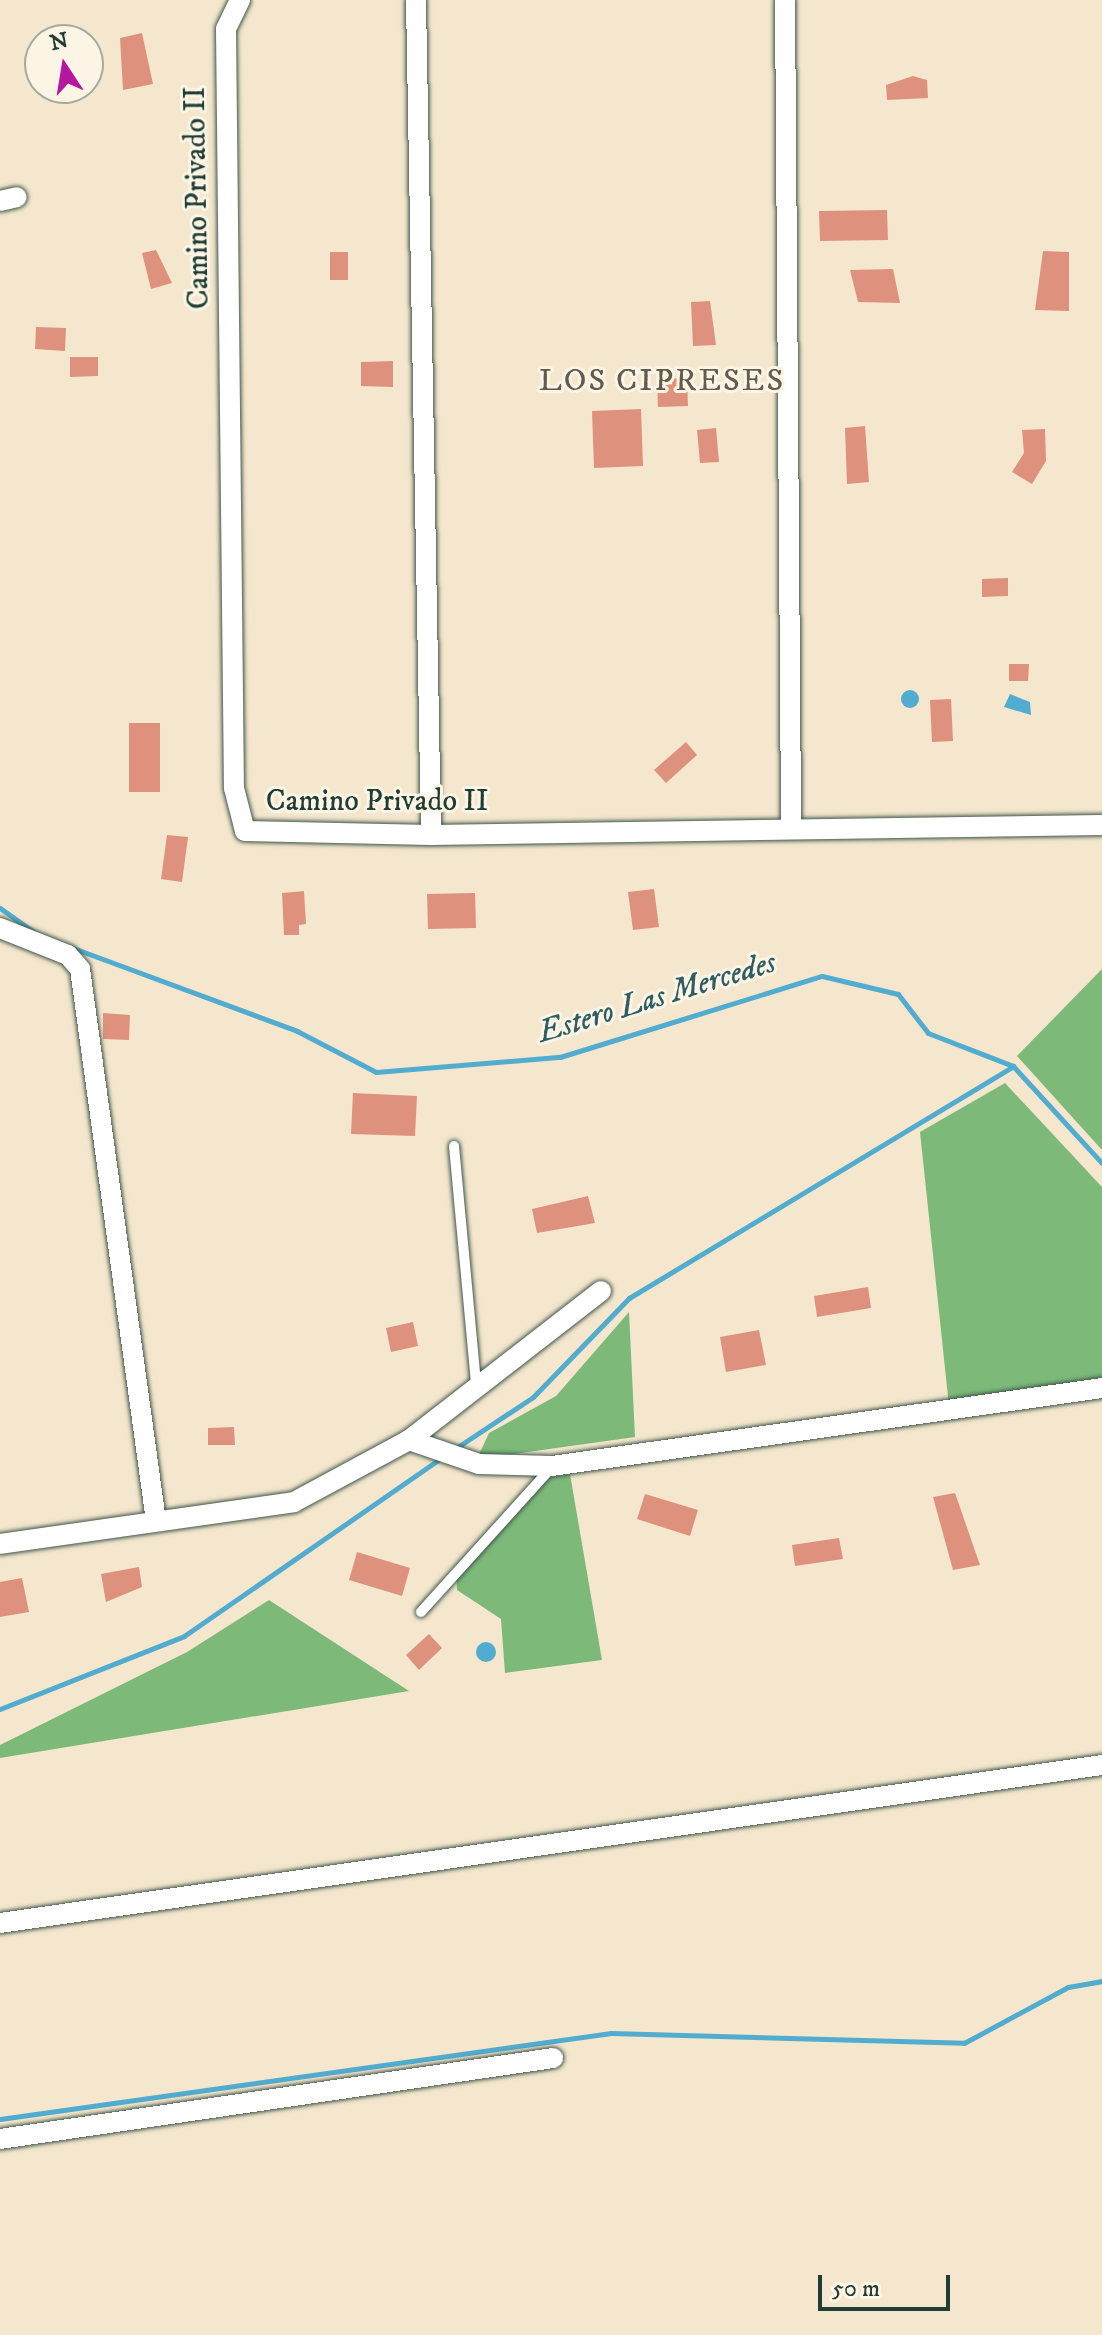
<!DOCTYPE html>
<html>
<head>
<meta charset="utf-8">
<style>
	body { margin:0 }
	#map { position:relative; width:1102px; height:2335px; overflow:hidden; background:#f4e7cd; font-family:"IM FELL DW Pica",serif }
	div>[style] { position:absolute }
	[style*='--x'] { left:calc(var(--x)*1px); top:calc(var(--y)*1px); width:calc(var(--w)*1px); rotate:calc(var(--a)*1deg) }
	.forest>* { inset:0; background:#7dba7a }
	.water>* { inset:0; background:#52acd0 }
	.round { border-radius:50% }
	.stream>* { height:5px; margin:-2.5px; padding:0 2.5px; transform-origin:2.5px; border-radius:2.5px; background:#52acd0 }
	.building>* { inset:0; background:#de927d }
	.roads { filter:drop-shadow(0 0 2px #3f564b) drop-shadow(0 0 2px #3f564b) }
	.lane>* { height:10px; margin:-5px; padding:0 5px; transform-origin:5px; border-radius:5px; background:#fff }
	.street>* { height:20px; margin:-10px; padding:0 10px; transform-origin:10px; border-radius:10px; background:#fff }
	span { translate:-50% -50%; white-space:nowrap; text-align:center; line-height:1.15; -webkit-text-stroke:6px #fcf5e5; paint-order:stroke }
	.street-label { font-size:30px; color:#1f3d34 }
	.neighbourhood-label { font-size:32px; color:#625b4e; letter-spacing:2px }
	.water-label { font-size:32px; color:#2e5e63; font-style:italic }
	.north { position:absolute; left:24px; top:24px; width:80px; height:80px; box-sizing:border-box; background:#fcf5e5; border:2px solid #a4ab9e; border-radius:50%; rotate:348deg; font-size:22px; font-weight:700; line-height:32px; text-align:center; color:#1f3d34 }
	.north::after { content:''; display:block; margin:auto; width:28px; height:36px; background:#b5179e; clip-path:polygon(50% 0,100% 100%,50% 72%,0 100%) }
	.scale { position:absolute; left:818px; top:2275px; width:132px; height:36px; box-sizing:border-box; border:4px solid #1f3d34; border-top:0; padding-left:10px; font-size:24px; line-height:28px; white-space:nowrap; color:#1f3d34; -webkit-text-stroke:6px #fcf5e5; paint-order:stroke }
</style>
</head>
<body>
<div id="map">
	<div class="forest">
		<div style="clip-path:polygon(1102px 969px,1102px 1150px,1017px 1056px)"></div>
		<div style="clip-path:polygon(1005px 1083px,1102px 1187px,1102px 1386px,949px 1406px,920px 1132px)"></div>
		<div style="clip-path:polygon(629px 1312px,635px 1437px,477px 1459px,489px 1433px,556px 1396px)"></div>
		<div style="clip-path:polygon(570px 1474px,602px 1660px,505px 1673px,501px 1619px,457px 1590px,456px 1565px,537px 1479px)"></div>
		<div style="clip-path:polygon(269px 1600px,409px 1691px,0 1758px,0 1745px,187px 1652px)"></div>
	</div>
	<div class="water">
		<div class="round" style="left:901px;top:690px;width:18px;height:18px"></div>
		<div style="clip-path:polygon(1010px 694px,1030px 702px,1031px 715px,1004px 707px)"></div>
		<div class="round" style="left:476px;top:1642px;width:20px;height:20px"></div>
	</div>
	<div class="stream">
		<div style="--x:0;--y:908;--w:42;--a:35.2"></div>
		<div style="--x:73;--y:948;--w:239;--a:20.3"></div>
		<div style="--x:297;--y:1031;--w:89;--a:27.4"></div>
		<div style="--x:376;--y:1072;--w:185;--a:-4.7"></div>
		<div style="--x:560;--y:1057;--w:274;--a:-17.2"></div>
		<div style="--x:822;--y:976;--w:78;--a:13.3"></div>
		<div style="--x:898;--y:994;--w:49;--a:52.4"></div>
		<div style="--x:928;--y:1033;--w:91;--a:21.2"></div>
		<div style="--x:1013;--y:1066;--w:132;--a:47.5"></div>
		<div style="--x:453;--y:1450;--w:96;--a:-33.5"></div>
		<div style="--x:533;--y:1397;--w:138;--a:-45.9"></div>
		<div style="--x:629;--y:1298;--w:449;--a:-31.1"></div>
		<div style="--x:0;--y:1709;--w:198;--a:-21.6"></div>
		<div style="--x:184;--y:1636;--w:313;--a:-34.7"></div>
		<div style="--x:0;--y:2119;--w:617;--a:-8.01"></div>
		<div style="--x:611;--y:2033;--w:353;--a:1.6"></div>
		<div style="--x:964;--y:2043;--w:118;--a:-28.3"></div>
		<div style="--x:1068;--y:1987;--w:35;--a:-10"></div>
	</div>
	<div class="building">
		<div style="clip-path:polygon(142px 33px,153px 84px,123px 90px,120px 38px)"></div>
		<div style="clip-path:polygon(913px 76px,927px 80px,928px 98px,887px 100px,886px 85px)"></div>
		<div style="clip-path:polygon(887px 210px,888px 240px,820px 241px,819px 211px)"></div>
		<div style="clip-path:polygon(156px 250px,172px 283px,151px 289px,142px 253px)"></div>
		<div style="clip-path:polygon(1043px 251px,1069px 252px,1069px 311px,1035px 310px)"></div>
		<div style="clip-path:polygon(330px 252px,348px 252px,348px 280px,330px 280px)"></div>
		<div style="clip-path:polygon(893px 269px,900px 303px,858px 302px,850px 270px)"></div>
		<div style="clip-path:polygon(710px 301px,716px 345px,693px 346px,691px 302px)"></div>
		<div style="clip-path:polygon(36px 327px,66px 328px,65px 351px,35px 349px)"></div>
		<div style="clip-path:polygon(70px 357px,98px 357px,98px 376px,70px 377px)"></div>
		<div style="clip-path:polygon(393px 361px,393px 387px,361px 386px,361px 362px)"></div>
		<div style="clip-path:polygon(687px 378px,688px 406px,658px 407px,657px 379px)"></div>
		<div style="clip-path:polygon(641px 409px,643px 466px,594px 468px,592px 411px)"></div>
		<div style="clip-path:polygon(865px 426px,869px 482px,847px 484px,845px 428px)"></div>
		<div style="clip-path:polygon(716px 428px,719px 462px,700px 463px,697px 430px)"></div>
		<div style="clip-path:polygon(1045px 429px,1046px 461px,1032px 484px,1012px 472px,1024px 453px,1022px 430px)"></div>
		<div style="clip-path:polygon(1008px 578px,1008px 596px,982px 597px,982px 579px)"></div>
		<div style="clip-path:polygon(1009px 664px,1029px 664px,1028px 681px,1009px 681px)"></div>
		<div style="clip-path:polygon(951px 699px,953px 741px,932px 742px,930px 700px)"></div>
		<div style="clip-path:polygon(129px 723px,160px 723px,160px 792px,129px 792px)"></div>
		<div style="clip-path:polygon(686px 742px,697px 755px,666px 783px,654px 770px)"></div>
		<div style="clip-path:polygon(167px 835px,188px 837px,182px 882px,161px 879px)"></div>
		<div style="clip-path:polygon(654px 889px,659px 927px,633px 930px,628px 892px)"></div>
		<div style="clip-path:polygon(304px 891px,306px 924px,299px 925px,299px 935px,284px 935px,282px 893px)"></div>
		<div style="clip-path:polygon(475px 893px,476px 928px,428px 929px,427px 894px)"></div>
		<div style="clip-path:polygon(103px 1013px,130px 1015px,129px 1040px,103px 1039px)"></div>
		<div style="clip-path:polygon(353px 1093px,417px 1096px,415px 1136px,351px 1134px)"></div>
		<div style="clip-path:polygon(588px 1196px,595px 1223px,537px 1233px,532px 1209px)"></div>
		<div style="clip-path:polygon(868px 1287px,871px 1308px,817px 1317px,814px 1296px)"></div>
		<div style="clip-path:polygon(413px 1322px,418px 1346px,391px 1352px,386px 1328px)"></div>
		<div style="clip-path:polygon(759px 1330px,766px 1365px,726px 1372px,720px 1337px)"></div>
		<div style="clip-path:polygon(234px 1427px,235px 1445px,208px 1445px,208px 1428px)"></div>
		<div style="clip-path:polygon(955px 1493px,980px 1565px,953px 1570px,933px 1497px)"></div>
		<div style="clip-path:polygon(645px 1494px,698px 1510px,690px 1536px,637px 1519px)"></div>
		<div style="clip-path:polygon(839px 1538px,843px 1559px,795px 1566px,792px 1545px)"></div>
		<div style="clip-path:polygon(357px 1552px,410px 1568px,402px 1596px,349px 1580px)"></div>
		<div style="clip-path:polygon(139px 1567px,142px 1587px,106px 1602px,101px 1574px)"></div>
		<div style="clip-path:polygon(22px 1578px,29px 1612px,0 1617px,0 1582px)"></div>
		<div style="clip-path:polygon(429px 1634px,442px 1648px,419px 1670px,406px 1655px)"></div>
	</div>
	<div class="roads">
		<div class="lane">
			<div style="--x:454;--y:1146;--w:239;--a:84.7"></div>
			<div style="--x:421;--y:1612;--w:194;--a:-47.9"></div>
		</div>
		<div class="street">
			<div style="--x:240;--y:0;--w:32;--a:116"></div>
			<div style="--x:226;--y:29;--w:759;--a:89.4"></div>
			<div style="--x:234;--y:788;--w:44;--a:75.7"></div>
			<div style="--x:245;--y:831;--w:186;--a:1.2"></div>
			<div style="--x:431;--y:835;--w:671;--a:-0.85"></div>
			<div style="--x:416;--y:0;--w:835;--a:88.97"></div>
			<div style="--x:785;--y:0;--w:828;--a:89.58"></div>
			<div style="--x:0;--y:201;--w:17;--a:-13"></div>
			<div style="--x:0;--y:928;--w:73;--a:21.7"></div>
			<div style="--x:68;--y:955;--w:18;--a:49"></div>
			<div style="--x:80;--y:969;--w:557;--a:82.16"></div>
			<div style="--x:409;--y:1440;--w:243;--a:-37.8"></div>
			<div style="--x:0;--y:1544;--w:297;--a:-8.1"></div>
			<div style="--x:294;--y:1502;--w:131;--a:-28.3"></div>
			<div style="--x:409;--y:1440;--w:74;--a:18.9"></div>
			<div style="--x:479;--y:1464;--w:73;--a:1.6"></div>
			<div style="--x:552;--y:1466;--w:556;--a:-8.07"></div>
			<div style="--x:0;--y:1923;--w:1113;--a:-8.16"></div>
			<div style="--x:0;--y:2139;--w:559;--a:-8.33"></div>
		</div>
	</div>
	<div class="street-label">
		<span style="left:198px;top:198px;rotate:-91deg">Camino Privado II</span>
		<span style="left:377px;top:802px">Camino Privado II</span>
	</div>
	<div class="neighbourhood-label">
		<span style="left:662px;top:381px">LOS CIPRESES</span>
	</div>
	<div class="water-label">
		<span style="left:657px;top:998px;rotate:-17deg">Estero Las Mercedes</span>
	</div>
	<div class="north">N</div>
	<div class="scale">50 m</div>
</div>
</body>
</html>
